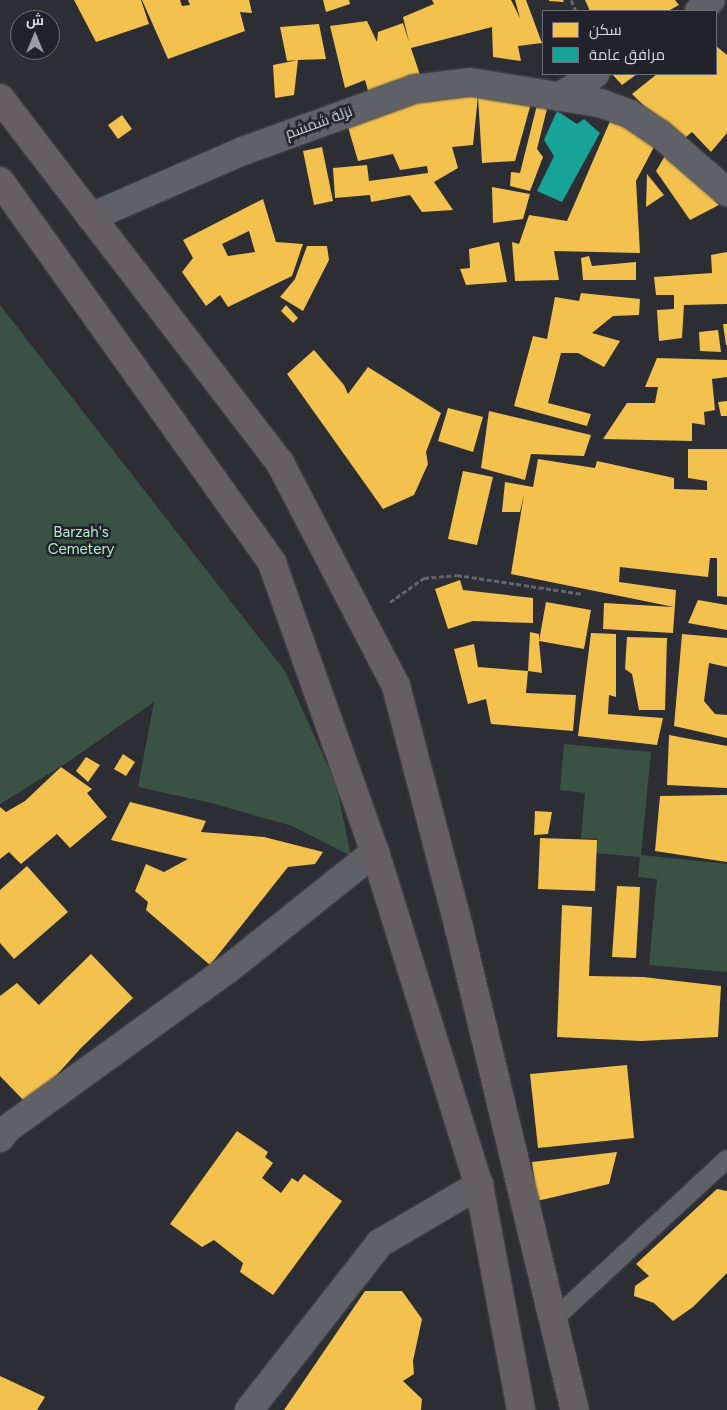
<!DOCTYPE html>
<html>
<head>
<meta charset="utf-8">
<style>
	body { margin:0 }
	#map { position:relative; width:727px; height:1410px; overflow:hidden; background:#2d2e33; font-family:Figtree,Cairo,sans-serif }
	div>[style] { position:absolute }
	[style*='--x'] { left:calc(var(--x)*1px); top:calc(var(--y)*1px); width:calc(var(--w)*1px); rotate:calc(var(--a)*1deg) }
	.green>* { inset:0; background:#395243 }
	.homes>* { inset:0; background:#f2c14e }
	.public>* { inset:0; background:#17a398 }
	.path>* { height:3px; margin-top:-1.5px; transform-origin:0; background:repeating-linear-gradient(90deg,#636467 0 5px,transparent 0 7.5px) }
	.roads { filter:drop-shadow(0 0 1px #494a4e) drop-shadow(0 0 1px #494a4e) }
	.service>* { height:18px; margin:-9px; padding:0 9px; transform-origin:9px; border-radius:9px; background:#606166 }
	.minor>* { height:28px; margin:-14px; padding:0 14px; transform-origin:14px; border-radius:14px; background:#606166 }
	.primary>* { height:28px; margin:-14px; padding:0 14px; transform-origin:14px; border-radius:14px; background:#655e63 }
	span { translate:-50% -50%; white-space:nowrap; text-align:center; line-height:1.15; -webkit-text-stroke:5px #21222b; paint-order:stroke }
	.street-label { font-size:15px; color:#dadbe1 }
	.park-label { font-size:15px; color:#b1edc5 }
	.legend { position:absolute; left:542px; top:10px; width:175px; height:65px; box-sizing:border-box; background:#21222b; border:1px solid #6b6c74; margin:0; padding:6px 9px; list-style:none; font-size:15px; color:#dadbe1 }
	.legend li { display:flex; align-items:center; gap:10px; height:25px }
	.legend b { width:25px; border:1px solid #6b6c74 }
	.north { position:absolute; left:10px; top:10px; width:50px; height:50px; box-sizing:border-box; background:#21222b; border:1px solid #6b6c74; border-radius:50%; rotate:0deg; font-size:14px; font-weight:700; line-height:20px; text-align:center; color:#dadbe1 }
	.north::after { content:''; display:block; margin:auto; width:18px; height:22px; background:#9d9ea4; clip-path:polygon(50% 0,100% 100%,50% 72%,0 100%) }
</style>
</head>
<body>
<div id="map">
	<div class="green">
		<div style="clip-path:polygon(0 305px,285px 671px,336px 784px,351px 856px,292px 826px,211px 803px,138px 787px,154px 702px,68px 762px,0 804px)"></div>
		<div style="clip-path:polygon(564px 744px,651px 752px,641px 855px,727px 864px,727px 972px,649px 965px,657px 879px,638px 877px,640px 857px,595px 853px,597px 839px,581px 838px,585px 793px,560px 790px)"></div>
	</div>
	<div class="homes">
		<div style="clip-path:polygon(74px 0,141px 0,149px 24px,96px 42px)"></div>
		<div style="clip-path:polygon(142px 0,180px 0,182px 6px,190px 5px,188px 0,249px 0,252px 13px,240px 12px,245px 31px,168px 59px)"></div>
		<div style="clip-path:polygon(323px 0,349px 0,350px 4px,326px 12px)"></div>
		<div style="clip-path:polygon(432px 0,511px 0,520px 18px,515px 0,526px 0,542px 43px,518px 46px,521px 61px,493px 57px,492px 27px,411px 48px,420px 75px,370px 98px,365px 80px,345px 88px,330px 26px,367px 21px,377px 42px,378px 32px,403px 23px,409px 42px,403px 17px,434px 4px)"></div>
		<div style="clip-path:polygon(549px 0,563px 0,564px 2px,549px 1px)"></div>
		<div style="clip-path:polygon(585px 0,675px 0,679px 5px,668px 11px,590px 11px)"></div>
		<div style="clip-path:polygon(319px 24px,326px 59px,298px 60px,294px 95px,275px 98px,273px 65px,298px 60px,287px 61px,280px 27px)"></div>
		<div style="clip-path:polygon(716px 46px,727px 55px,727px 133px,711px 152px,692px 132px,680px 142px,632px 94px,657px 74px,716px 74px)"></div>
		<div style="clip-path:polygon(612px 74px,637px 74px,622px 85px)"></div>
		<div style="clip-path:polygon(459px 92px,531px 103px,515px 161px,482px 163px,478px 96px,473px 145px,452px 147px,458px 168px,434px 182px,453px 210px,422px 212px,410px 195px,371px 202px,370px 195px,335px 198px,333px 168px,367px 165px,369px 181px,428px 173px,427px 166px,400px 170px,393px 154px,358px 161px,348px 127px,412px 103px)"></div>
		<div style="clip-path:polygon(537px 105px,547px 109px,537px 149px,543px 157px,530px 191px,510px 186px,511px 172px,520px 173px)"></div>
		<div style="clip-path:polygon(614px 112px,654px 147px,636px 181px,640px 253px,554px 251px,559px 280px,515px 281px,512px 242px,519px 244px,529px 215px,567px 221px)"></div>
		<div style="clip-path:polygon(122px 115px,132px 129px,118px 139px,108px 125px)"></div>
		<div style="clip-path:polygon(322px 147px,333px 201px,314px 205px,303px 151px)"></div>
		<div style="clip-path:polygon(666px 154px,684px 167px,719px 205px,690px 220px,656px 171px)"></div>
		<div style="clip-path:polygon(647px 174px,664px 195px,646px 207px)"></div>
		<div style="clip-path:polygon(492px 187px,530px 194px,523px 219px,493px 223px)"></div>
		<div style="clip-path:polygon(evenodd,263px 199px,276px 242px,303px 244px,292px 276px,228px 307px,220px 295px,206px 306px,182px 272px,193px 258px,183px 240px,263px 199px,249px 231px,255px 252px,228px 256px,222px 244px,249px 231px)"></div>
		<div style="clip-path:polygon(499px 242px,507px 282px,466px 285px,460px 269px,470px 268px,469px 249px)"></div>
		<div style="clip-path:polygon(307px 246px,327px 246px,329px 260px,303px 311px,280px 297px,295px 279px)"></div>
		<div style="clip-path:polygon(727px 252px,727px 304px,684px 305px,682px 338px,659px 341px,657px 310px,674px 309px,674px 295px,656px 295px,654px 277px,712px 273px,711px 255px)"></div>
		<div style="clip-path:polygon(589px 256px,592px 266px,636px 262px,636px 280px,583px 280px,581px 258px)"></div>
		<div style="clip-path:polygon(581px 293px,640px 299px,639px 315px,613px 316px,592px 333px,620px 341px,604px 367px,578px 353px,561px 353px,548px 403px,591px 414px,587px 426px,514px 406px,533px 336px,547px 339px,555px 297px,579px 301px)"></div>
		<div style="clip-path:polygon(286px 305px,298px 318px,293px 323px,281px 311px)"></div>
		<div style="clip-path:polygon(723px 324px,727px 324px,727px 345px,726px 345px)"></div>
		<div style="clip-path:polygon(718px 330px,721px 352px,700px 351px,699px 332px)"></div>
		<div style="clip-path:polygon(314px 350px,344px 385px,348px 394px,368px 367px,441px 413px,426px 452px,428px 464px,414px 495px,383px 509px,287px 374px)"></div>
		<div style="clip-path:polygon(657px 358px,727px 360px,727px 377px,712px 379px,715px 410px,704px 412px,705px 425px,692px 423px,692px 441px,603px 439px,627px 403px,655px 403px,658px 387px,645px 387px)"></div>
		<div style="clip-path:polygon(727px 401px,727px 416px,721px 416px,718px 402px)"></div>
		<div style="clip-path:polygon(448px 408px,483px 417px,473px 452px,438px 441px)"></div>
		<div style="clip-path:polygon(489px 411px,591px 435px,584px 456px,531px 454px,525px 480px,481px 468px)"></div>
		<div style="clip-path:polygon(688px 449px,727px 449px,727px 597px,717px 596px,717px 558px,710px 558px,708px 577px,620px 567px,619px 582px,676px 590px,673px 633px,603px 629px,604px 603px,674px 607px,511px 574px,524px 494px,520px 512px,502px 512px,505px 482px,533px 487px,538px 459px,595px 468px,597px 461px,674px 478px,674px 489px,707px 490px,707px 481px,688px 478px)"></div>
		<div style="clip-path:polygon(463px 471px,493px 477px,477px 545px,448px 539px)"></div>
		<div style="clip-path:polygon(460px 580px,463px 590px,533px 598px,533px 623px,473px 621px,448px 629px,435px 589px)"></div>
		<div style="clip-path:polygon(698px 600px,727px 605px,727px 630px,688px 623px)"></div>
		<div style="clip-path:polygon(546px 602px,591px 610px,584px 649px,539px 641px,542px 673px,528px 671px,530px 632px,539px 634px,539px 641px)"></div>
		<div style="clip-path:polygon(591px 633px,616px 634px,616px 697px,609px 695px,608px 714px,663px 718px,657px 745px,578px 736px)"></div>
		<div style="clip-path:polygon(682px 634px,727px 638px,727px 667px,709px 663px,704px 701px,715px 714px,727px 715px,727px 738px,674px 726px)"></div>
		<div style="clip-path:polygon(627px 637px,667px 638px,665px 710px,639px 710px,632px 674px,625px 669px)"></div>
		<div style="clip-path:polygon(474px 644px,478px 667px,528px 671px,526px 693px,576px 695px,573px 731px,491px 724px,486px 699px,468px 704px,454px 649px)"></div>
		<div style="clip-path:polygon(669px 735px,727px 746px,727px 788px,667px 785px)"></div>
		<div style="clip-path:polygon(123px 754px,135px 762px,126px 776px,114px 769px)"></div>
		<div style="clip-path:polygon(86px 757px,100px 765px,88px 782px,76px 771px)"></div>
		<div style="clip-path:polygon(61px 767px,92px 789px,87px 793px,107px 817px,70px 848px,57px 834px,21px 864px,9px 852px,0 859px,0 807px,6px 812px,25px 801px)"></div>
		<div style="clip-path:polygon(727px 795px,727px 862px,655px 851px,660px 796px)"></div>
		<div style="clip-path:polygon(130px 802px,206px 821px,201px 832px,264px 837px,323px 852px,315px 864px,288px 867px,210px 965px,146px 910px,148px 902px,135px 891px,146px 864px,164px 872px,188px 859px,111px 840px)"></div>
		<div style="clip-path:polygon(535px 811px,552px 812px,548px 834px,534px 835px)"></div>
		<div style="clip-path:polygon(540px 838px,597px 840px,595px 891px,538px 889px)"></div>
		<div style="clip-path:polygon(27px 866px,68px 912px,14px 959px,0 943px,0 890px)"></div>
		<div style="clip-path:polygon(617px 886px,640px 887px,636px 958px,612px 957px)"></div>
		<div style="clip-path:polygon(562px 905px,592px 907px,589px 976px,643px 977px,721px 986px,718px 1037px,641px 1041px,557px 1037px)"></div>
		<div style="clip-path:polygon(91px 954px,133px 998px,81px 1048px,29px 1106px,0 1076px,0 996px,17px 983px,39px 1005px)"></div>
		<div style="clip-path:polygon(627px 1065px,634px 1138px,538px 1148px,530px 1074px)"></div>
		<div style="clip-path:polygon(237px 1131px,268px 1152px,265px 1157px,273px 1163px,262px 1178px,281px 1193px,292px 1178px,298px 1182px,304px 1174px,342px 1201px,273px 1295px,240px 1272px,243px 1263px,214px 1240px,202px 1247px,170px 1224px)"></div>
		<div style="clip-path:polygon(617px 1152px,609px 1184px,537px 1201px,532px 1162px)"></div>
		<div style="clip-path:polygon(717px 1189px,727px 1191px,727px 1273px,693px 1307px,673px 1321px,654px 1303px,634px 1296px,635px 1286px,649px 1276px,636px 1264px)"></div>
		<div style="clip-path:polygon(365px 1291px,402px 1291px,422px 1319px,413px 1361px,414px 1374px,403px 1381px,422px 1399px,421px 1410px,284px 1410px)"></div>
		<div style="clip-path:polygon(0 1376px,45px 1397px,37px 1410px,0 1410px)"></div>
	</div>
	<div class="public">
		<div style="clip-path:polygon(557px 111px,577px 124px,584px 119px,600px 133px,562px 202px,537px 191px,554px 156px,544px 140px)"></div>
	</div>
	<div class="path">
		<div style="--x:571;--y:0;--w:12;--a:66"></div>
		<div style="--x:390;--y:602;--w:42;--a:-35.2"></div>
		<div style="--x:424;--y:578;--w:33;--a:-5"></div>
		<div style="--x:457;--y:575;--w:126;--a:8.6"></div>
	</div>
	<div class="roads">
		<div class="service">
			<div style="--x:552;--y:1321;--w:238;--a:-42.8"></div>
		</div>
		<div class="minor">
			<div style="--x:699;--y:11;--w:16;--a:-43"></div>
			<div style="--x:559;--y:97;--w:43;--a:-32.6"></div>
			<div style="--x:91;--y:217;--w:166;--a:-23.5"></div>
			<div style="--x:243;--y:151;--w:182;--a:-19.9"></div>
			<div style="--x:414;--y:89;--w:56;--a:-7.1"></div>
			<div style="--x:470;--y:82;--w:132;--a:9.2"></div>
			<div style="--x:600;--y:103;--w:32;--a:20"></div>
			<div style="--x:630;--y:114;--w:36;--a:34"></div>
			<div style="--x:660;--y:134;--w:89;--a:40.9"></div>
			<div style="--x:0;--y:1138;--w:11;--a:-52"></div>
			<div style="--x:7;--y:1129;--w:271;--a:-35.9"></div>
			<div style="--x:227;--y:970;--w:189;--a:-38.6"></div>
			<div style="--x:249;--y:1410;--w:212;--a:-51.9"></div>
			<div style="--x:380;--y:1243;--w:115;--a:-30.4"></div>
		</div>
		<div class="primary">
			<div style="--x:0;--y:98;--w:460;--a:52.5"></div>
			<div style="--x:280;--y:463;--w:251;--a:62.5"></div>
			<div style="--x:396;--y:686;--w:250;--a:75.4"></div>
			<div style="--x:459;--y:928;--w:496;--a:76.5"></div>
			<div style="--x:0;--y:181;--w:469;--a:54.5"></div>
			<div style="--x:272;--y:563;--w:307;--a:70.4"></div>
			<div style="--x:375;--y:852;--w:349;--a:72.7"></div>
			<div style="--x:479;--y:1185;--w:229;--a:79.4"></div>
		</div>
	</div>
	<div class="street-label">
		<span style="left:319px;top:123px;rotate:-20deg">نزلة شمشم</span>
	</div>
	<div class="park-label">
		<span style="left:81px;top:541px">Barzah's<br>Cemetery</span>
	</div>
	<ul class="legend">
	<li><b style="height:14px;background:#f2c14e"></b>سكن</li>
	<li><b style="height:14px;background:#17a398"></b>مرافق عامة</li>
	</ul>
	<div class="north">ش</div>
</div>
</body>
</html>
